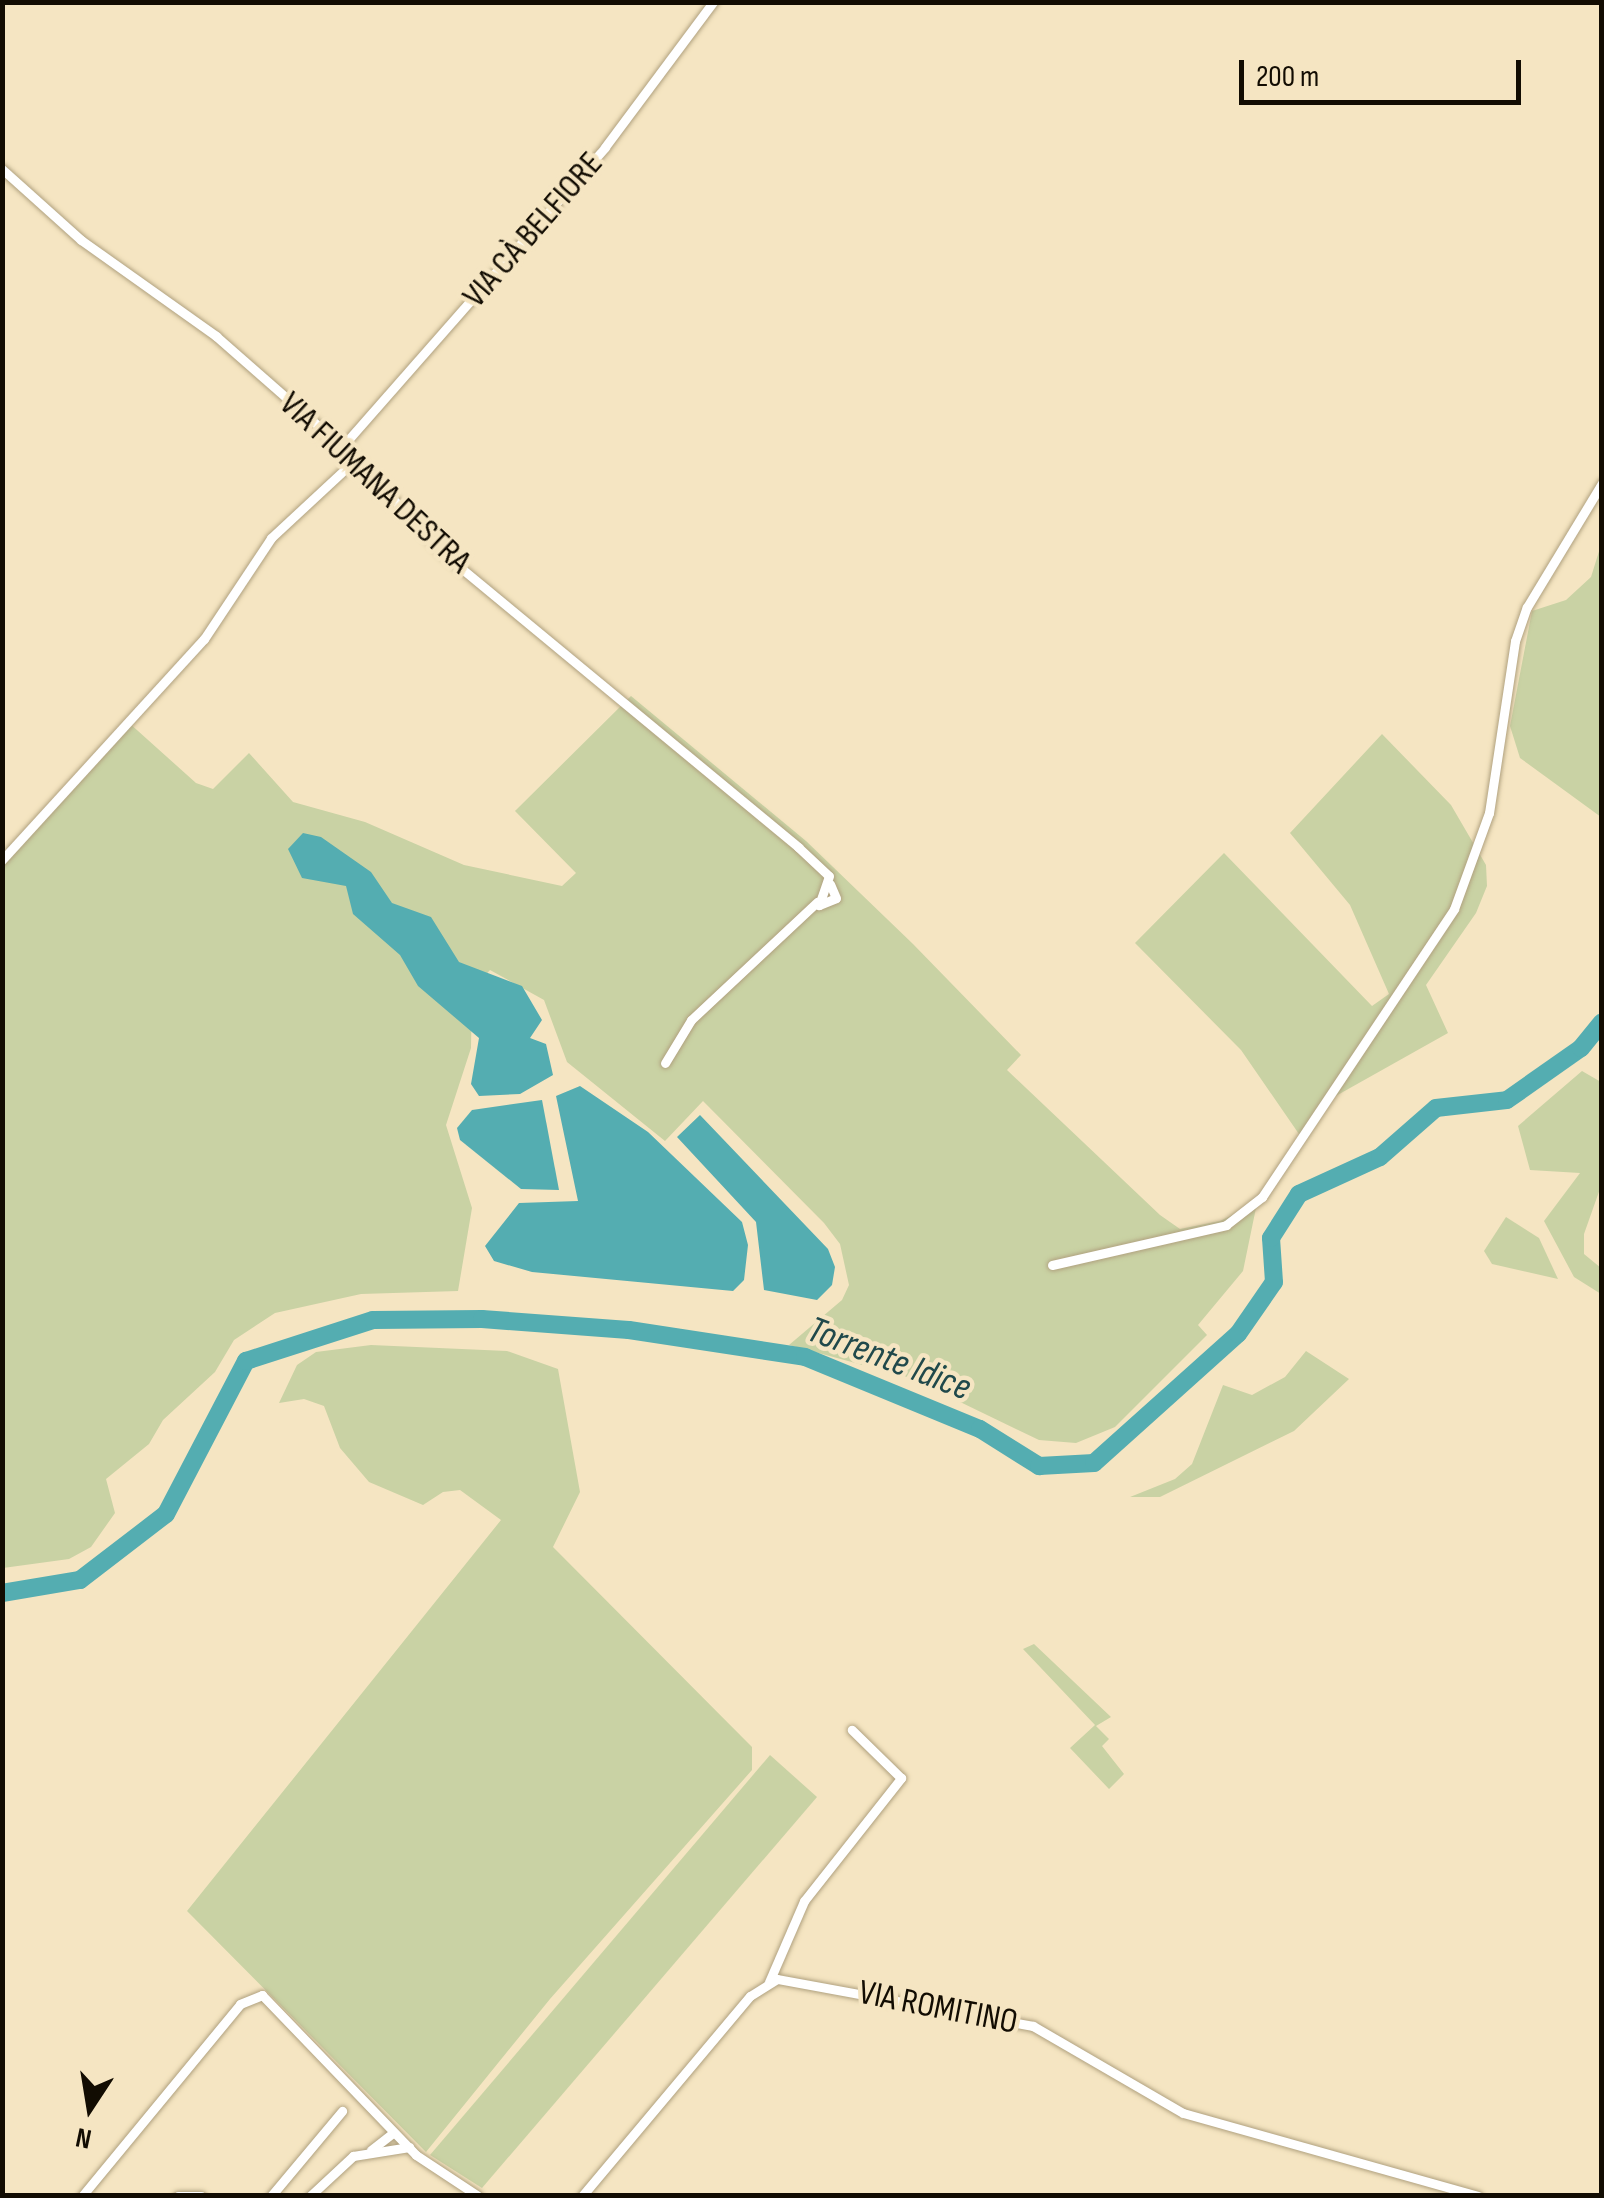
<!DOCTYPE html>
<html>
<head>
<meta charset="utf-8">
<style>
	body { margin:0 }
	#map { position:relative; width:1604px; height:2198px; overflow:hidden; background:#f5e5c2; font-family:"Sofia Sans Condensed",sans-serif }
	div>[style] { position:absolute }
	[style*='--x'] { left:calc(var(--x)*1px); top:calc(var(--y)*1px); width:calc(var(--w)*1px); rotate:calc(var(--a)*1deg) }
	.green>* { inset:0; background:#c9d2a4 }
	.water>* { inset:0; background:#54adb1 }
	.river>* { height:18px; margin:-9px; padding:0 9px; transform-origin:9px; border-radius:9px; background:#54adb1 }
	.roads { filter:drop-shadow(0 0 2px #b0a17f) drop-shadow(0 0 2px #b0a17f) }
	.minor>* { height:9px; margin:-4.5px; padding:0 4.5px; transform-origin:4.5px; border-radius:4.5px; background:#fff }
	span { translate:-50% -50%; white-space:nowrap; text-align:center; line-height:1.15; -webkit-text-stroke:9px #f5e5c2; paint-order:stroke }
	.street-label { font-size:35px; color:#120c02 }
	.water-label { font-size:38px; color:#20494b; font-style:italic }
	.frame { position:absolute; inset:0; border:5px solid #120c02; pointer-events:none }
	.north { position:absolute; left:40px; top:2058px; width:100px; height:100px; -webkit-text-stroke:8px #f5e5c2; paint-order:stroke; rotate:192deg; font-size:28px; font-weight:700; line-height:40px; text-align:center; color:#120c02 }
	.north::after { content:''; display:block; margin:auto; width:35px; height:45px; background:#120c02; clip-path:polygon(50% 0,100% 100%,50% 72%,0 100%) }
	.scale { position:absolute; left:1239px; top:60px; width:282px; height:45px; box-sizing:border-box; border:5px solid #120c02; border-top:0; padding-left:12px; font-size:30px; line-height:35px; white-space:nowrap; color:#120c02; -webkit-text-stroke:8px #f5e5c2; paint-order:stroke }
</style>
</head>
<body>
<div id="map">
	<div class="green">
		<div style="clip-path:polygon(1601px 545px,1602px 817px,1601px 817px,1520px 758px,1510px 726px,1532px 611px,1566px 600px,1591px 577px)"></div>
		<div style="clip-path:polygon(631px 696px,806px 841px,913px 944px,1021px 1055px,1007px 1070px,1160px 1215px,1180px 1229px,1220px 1221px,1257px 1203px,1243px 1271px,1198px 1325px,1207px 1335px,1115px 1427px,1076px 1443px,1039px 1440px,956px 1400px,944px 1387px,789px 1345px,842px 1300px,849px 1285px,840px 1244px,824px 1223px,703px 1101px,665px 1141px,567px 1062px,544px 1000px,490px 970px,472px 990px,471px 1048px,446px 1125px,472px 1208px,458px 1291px,361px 1294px,275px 1313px,234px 1340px,215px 1372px,163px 1420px,149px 1444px,106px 1479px,115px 1513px,91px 1547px,69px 1559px,3px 1568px,2px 866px,128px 722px,196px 783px,213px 789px,249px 753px,293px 802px,365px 822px,464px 865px,562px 886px,576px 873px,515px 811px)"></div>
		<div style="clip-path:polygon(1382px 734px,1451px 805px,1486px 865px,1487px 886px,1476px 913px,1426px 985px,1448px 1033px,1334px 1097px,1301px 1137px,1241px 1050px,1135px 943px,1224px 853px,1372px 1006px,1389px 994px,1350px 905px,1290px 833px)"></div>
		<div style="clip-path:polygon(1582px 1071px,1601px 1082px,1601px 1186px,1584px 1234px,1584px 1254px,1601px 1268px,1601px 1294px,1574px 1277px,1544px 1221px,1580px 1173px,1530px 1170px,1518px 1126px)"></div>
		<div style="clip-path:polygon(1506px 1217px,1539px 1238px,1558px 1279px,1492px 1264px,1484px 1251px)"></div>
		<div style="clip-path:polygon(371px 1345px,507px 1351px,558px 1369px,580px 1492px,553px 1547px,752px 1747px,752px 1770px,550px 1999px,426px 2152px,187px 1911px,501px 1520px,460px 1490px,443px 1492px,423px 1505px,369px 1482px,340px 1448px,324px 1406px,304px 1399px,279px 1403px,297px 1365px,316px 1352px)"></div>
		<div style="clip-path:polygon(1306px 1351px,1349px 1379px,1294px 1431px,1160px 1497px,1130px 1497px,1175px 1479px,1192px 1464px,1223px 1385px,1252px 1395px,1285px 1377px)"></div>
		<div style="clip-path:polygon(1034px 1644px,1111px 1717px,1096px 1726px,1109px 1739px,1102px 1746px,1124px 1774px,1109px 1789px,1070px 1748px,1095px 1725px,1023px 1649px)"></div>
		<div style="clip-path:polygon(770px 1755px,817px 1797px,482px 2188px,430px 2155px)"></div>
	</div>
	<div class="water">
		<div style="clip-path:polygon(303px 833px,321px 837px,371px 872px,392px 903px,431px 917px,459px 962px,522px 986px,542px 1020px,530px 1038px,546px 1044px,553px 1075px,520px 1094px,479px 1096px,471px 1084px,479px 1038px,418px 986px,400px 955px,353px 914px,346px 886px,302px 878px,288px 849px)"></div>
		<div style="clip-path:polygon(580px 1086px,648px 1132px,742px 1222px,748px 1245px,744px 1280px,733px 1291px,532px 1272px,494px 1261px,485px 1246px,519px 1203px,578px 1201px,556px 1096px)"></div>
		<div style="clip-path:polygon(542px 1100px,559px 1190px,521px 1189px,460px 1140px,457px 1128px,472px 1110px)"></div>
		<div style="clip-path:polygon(700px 1115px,828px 1249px,835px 1267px,832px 1285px,817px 1300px,764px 1290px,756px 1222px,677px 1137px)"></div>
	</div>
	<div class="river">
		<div style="--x:2;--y:1593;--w:79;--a:-9.5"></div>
		<div style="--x:80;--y:1580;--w:108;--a:-37.5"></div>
		<div style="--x:166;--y:1514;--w:173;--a:-62.4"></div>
		<div style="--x:246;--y:1361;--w:133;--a:-17.9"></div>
		<div style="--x:373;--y:1320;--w:109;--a:-0.5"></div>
		<div style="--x:482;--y:1319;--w:147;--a:4.3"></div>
		<div style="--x:629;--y:1330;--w:178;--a:8.7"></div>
		<div style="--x:805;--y:1357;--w:189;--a:22.4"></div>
		<div style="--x:980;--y:1429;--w:70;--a:32.1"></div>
		<div style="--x:1039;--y:1466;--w:55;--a:-3.1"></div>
		<div style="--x:1094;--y:1463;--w:193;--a:-41.9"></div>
		<div style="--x:1238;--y:1334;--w:63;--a:-55.3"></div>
		<div style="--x:1274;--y:1282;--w:44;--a:-93.9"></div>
		<div style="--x:1271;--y:1238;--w:52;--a:-57.5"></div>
		<div style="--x:1299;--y:1194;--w:89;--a:-24.6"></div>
		<div style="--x:1380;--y:1157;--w:74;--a:-41.2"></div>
		<div style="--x:1436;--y:1108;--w:71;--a:-6.4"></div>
		<div style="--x:1507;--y:1100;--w:90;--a:-35.1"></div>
		<div style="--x:1581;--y:1048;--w:33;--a:-51"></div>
	</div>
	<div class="roads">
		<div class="minor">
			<div style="--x:2;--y:169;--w:106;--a:41.9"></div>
			<div style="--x:81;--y:240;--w:166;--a:35.4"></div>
			<div style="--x:216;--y:336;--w:186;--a:41.3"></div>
			<div style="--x:356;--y:459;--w:129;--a:47.2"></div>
			<div style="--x:444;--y:554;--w:460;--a:39.6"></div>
			<div style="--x:798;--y:847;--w:42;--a:43.1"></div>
			<div style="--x:829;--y:876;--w:31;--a:109"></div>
			<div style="--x:819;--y:905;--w:18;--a:-22"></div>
			<div style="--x:836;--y:898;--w:15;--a:-113"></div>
			<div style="--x:341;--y:448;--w:400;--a:-48.7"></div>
			<div style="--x:605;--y:147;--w:181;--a:-53.3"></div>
			<div style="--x:2;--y:860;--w:299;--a:-47.6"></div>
			<div style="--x:204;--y:639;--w:121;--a:-56.4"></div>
			<div style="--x:271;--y:538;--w:116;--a:-42.9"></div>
			<div style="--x:665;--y:1063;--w:50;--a:-58.8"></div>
			<div style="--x:691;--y:1020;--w:173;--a:-43.1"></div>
			<div style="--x:1052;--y:1265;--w:179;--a:-12.9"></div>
			<div style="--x:1226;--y:1225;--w:46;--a:-37.9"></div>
			<div style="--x:1262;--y:1197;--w:346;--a:-56.3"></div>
			<div style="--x:1454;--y:909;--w:102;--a:-70"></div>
			<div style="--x:1489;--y:813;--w:174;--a:-81.4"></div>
			<div style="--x:1515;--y:641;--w:36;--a:-71"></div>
			<div style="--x:1527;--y:607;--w:145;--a:-58.8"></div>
			<div style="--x:769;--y:1982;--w:88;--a:-66.6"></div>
			<div style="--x:804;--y:1901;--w:157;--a:-51.7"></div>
			<div style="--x:901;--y:1778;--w:69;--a:-135.6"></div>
			<div style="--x:371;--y:2150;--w:28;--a:-38"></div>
			<div style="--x:82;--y:2196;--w:249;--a:-50.5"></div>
			<div style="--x:240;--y:2004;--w:24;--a:-22"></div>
			<div style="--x:262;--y:1995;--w:222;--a:46.1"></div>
			<div style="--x:416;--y:2155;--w:74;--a:33.5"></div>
			<div style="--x:178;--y:2196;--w:23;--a:0"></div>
			<div style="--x:271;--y:2196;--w:111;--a:-50.1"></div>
			<div style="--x:310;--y:2196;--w:59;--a:-42.9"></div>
			<div style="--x:353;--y:2156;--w:57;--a:-9.1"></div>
			<div style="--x:582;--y:2196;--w:261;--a:-50"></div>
			<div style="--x:750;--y:1996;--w:32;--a:-32"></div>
			<div style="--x:777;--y:1979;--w:260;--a:10.4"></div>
			<div style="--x:1033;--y:2026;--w:173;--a:30.1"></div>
			<div style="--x:1183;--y:2113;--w:306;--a:15.7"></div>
		</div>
	</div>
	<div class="street-label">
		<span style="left:533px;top:230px;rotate:-49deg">VIA CÀ BELFIORE</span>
		<span style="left:375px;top:483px;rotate:43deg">VIA FIUMANA DESTRA</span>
		<span style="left:938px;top:2008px;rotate:11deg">VIA ROMITINO</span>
	</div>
	<div class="water-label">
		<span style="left:889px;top:1359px;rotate:21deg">Torrente Idice</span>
	</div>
	<div class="frame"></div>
	<div class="north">N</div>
	<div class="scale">200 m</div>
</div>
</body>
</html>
